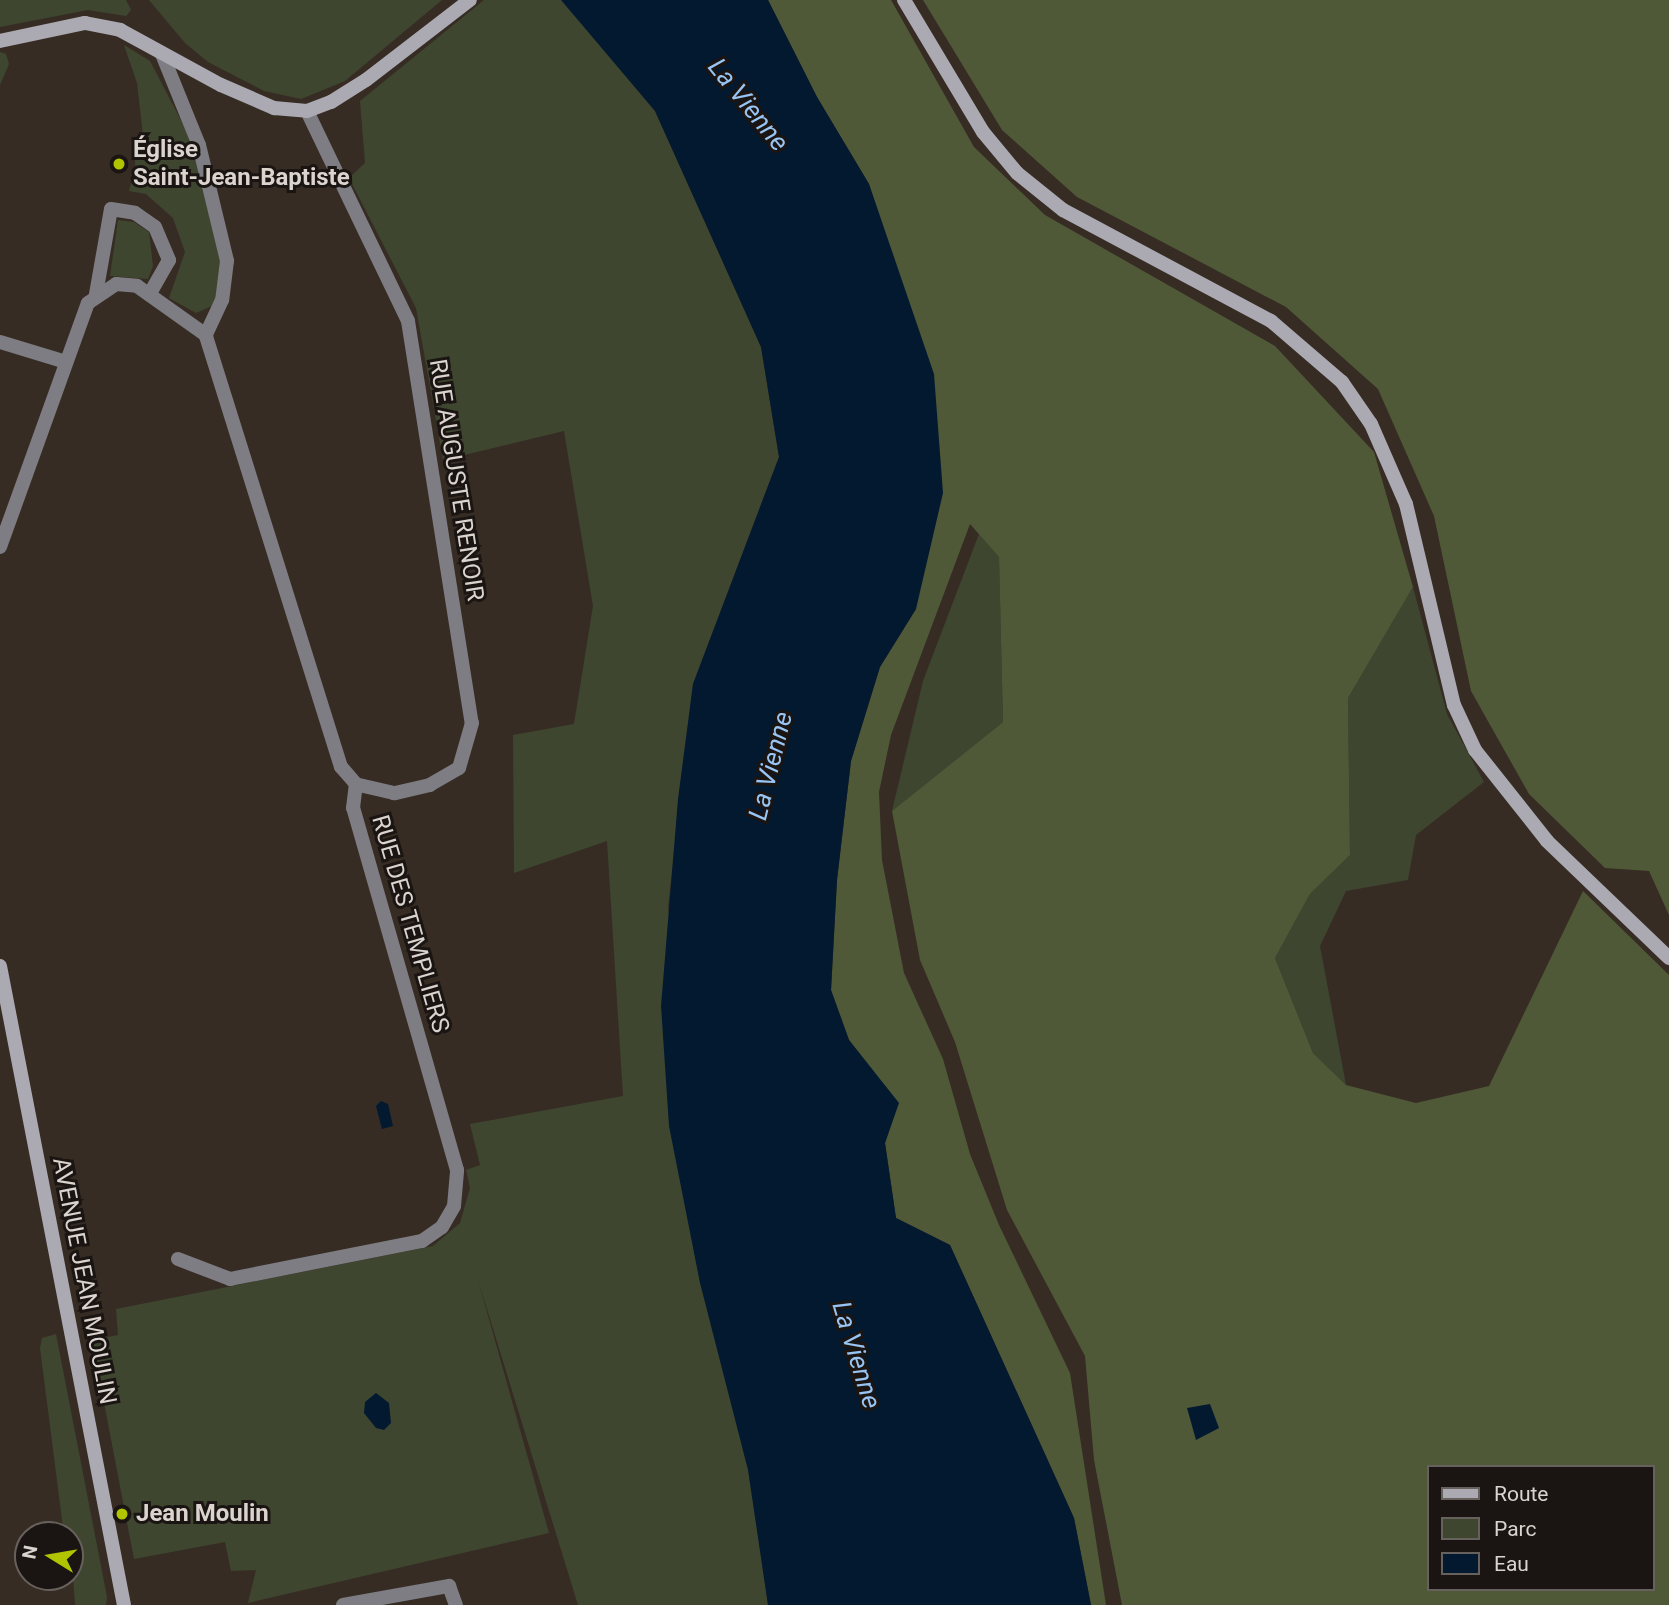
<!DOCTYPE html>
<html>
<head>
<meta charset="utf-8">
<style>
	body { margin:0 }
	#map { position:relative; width:1669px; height:1605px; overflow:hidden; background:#362c24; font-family:Roboto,sans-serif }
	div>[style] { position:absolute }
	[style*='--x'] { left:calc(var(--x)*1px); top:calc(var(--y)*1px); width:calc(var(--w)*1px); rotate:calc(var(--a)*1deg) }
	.green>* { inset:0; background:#3f4630 }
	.forest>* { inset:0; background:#4f5937 }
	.water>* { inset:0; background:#031930 }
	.street>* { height:14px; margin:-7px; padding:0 7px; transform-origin:7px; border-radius:7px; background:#7e7d83 }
	.secondary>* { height:14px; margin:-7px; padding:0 7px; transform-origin:7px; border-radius:7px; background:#abaab3 }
	.dots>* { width:19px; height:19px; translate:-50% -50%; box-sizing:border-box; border:4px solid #1a1512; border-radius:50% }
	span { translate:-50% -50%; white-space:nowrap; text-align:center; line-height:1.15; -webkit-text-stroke:6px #1a1512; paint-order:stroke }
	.poi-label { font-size:24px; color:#dad3ce; font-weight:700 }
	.left { translate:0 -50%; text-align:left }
	.street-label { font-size:24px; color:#dad3ce }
	.water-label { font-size:26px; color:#98c4f4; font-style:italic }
	.legend { position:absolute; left:1427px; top:1465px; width:228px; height:126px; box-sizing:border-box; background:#1a1512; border:2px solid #67615d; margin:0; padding:9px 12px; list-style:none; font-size:21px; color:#dad3ce }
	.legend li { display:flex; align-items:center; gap:14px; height:35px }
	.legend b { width:35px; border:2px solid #67615d }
	.north { position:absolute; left:14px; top:1521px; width:70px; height:70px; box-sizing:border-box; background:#1a1512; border:2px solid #67615d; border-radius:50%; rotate:281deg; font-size:19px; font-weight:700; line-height:28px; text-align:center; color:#dad3ce }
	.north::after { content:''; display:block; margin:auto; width:24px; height:32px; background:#b0c500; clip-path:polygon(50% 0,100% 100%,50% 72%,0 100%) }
</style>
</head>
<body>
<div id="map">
	<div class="green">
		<div style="clip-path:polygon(0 0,126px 0,131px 10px,126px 16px,88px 10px,0 27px)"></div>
		<div style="clip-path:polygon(149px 0,442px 0,345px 81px,301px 99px,264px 91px,208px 62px,185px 43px)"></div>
		<div style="clip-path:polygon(484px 0,562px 0,655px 111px,761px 347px,779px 457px,693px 684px,668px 907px,768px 1605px,578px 1605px,478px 1280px,549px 1533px,248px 1603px,256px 1570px,231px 1571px,225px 1542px,134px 1559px,92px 1340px,118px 1335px,116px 1309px,433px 1246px,460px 1223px,470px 1188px,466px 1170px,480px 1165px,470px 1124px,623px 1096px,607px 841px,514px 873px,513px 735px,574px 724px,593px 606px,564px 431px,443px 460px,416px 308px,349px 178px,365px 163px,360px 101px)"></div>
		<div style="clip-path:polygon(124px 45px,150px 61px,184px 126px,206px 185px,220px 256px,220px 291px,212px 306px,196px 313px,169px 298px,185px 252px,173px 218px,146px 194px,129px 191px,132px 179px,136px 179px,135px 160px,140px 154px,136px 152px,143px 135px,137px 83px)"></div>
		<div style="clip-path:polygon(0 52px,6px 54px,9px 64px,0 85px)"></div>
		<div style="clip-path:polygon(118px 220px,134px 222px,149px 232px,153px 266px,148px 279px,110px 276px)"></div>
		<div style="clip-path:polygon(979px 534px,999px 557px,1003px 722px,892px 811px,923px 681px)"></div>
		<div style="clip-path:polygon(1413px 587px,1447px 714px,1484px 782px,1416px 835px,1408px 880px,1346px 891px,1320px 946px,1346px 1085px,1313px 1053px,1275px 958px,1310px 894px,1350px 855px,1348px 698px)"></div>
		<div style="clip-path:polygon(56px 1334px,107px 1597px,106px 1605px,75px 1605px,70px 1535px,64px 1535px,40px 1348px,42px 1338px)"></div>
	</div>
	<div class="forest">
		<div style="clip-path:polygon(evenodd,768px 0,891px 0,974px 147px,1045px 215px,1275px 346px,1374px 452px,1413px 587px,1348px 698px,1350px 855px,1310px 894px,1275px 958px,1313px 1053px,1346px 1085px,1416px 1103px,1489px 1086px,1583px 891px,1669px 975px,1669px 1605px,1122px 1605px,1094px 1460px,1085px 1356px,1007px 1210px,955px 1042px,920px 960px,892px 811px,1003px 722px,999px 557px,970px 524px,891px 735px,879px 792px,882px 860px,904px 973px,943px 1059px,970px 1154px,999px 1225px,1070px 1373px,1106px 1605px,1091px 1605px,1074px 1518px,950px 1245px,896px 1218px,885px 1143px,898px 1103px,849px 1040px,831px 990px,837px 880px,851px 761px,880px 667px,916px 609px,896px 269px,869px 184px,817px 97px,768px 0,1429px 1467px,1653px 1467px,1653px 1589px,1429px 1589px,1429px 1467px)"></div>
		<div style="clip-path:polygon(923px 0,1669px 0,1669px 915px,1649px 871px,1605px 868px,1529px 794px,1471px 691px,1434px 516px,1378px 389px,1286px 307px,1077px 197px,1002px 130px)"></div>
	</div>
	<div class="water">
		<div style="clip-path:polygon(561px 0,768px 0,817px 97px,869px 184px,934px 374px,943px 493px,916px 609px,880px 667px,851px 761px,837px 880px,831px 990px,849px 1040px,899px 1103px,885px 1143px,896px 1218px,950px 1245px,1074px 1518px,1091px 1605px,768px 1605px,748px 1470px,700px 1283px,669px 1126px,661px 1006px,678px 799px,693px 684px,779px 457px,761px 347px,655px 111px)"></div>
		<div style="clip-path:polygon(381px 1101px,388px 1104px,393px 1126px,382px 1129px,376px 1106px)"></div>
		<div style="clip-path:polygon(376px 1393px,389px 1403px,391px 1423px,384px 1430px,376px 1428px,364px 1413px,365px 1402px)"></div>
		<div style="clip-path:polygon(1210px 1404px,1219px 1428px,1196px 1440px,1187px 1408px)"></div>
	</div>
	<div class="street">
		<div style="--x:162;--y:54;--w:98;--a:67.9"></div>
		<div style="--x:199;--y:145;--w:119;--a:76.4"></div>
		<div style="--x:227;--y:261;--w:39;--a:97"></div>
		<div style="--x:222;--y:300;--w:38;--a:115"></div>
		<div style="--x:307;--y:111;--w:233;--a:64.3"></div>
		<div style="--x:408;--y:321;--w:407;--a:81"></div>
		<div style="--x:472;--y:723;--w:47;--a:106.1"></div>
		<div style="--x:459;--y:768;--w:34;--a:150"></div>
		<div style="--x:430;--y:785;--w:37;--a:167"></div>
		<div style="--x:394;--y:793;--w:39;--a:-167"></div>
		<div style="--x:96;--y:294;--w:86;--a:-80"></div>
		<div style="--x:111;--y:209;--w:24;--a:9"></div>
		<div style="--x:135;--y:213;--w:24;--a:35"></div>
		<div style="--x:155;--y:227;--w:36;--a:67"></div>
		<div style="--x:169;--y:260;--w:40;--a:119.7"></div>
		<div style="--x:0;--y:342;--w:69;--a:16.9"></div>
		<div style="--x:0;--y:547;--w:259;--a:-70.2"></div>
		<div style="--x:88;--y:303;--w:34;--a:-34"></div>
		<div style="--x:116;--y:284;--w:21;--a:5"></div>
		<div style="--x:137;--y:286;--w:85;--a:35.4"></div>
		<div style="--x:178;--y:1259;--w:56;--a:21"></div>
		<div style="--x:230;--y:1279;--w:196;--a:-11.2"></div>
		<div style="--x:422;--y:1241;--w:24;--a:-35"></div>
		<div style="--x:442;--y:1227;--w:24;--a:-60"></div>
		<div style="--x:454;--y:1206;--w:36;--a:-85"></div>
		<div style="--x:457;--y:1170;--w:377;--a:-106"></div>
		<div style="--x:353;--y:808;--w:24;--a:-83"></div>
		<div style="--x:356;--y:784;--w:23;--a:-131"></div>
		<div style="--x:341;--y:767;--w:453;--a:-107.4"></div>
		<div style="--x:343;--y:1605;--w:108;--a:-10.2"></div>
		<div style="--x:449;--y:1586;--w:20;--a:70"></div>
	</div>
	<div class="secondary">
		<div style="--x:904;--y:0;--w:154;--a:59.1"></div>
		<div style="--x:983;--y:132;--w:53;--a:50.3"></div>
		<div style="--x:1017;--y:173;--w:59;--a:38.8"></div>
		<div style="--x:1063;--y:210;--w:236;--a:28.1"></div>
		<div style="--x:1271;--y:321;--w:94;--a:40.7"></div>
		<div style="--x:1342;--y:382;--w:51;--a:55.4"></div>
		<div style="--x:1371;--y:424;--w:87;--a:66.4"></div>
		<div style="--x:1406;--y:504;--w:207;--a:76.6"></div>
		<div style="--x:1454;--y:705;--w:50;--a:65"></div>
		<div style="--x:1475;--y:750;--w:116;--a:51.6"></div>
		<div style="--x:1547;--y:841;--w:169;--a:43.8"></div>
		<div style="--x:0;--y:41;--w:87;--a:-12"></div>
		<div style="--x:85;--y:23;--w:36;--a:11"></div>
		<div style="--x:120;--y:30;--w:115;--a:28.6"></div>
		<div style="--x:221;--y:85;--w:58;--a:23.5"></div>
		<div style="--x:274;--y:108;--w:33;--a:5"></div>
		<div style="--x:307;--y:111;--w:26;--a:-21"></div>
		<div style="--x:331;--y:102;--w:41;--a:-32.2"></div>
		<div style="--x:366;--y:80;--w:131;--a:-37.6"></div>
		<div style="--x:0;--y:966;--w:651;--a:79.02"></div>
	</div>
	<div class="dots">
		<div style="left:119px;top:164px;background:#b0c500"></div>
		<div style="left:122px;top:1514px;background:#b0c500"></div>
	</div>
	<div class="poi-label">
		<span class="left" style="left:133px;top:164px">Église<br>Saint-Jean-Baptiste</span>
		<span class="left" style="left:136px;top:1514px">Jean Moulin</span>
	</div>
	<div class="street-label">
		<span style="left:456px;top:480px;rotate:81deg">RUE AUGUSTE RENOIR</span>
		<span style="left:410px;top:924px;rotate:74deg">RUE DES TEMPLIERS</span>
		<span style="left:84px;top:1281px;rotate:79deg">AVENUE JEAN MOULIN</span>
	</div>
	<div class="water-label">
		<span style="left:748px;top:105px;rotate:51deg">La Vienne</span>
		<span style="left:771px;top:766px;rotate:-76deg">La Vienne</span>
		<span style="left:856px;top:1355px;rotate:73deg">La Vienne</span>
	</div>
	<ul class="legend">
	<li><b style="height:9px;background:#abaab3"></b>Route</li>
	<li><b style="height:19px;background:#3f4630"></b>Parc</li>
	<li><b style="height:19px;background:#031930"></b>Eau</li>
	</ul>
	<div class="north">N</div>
</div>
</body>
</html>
